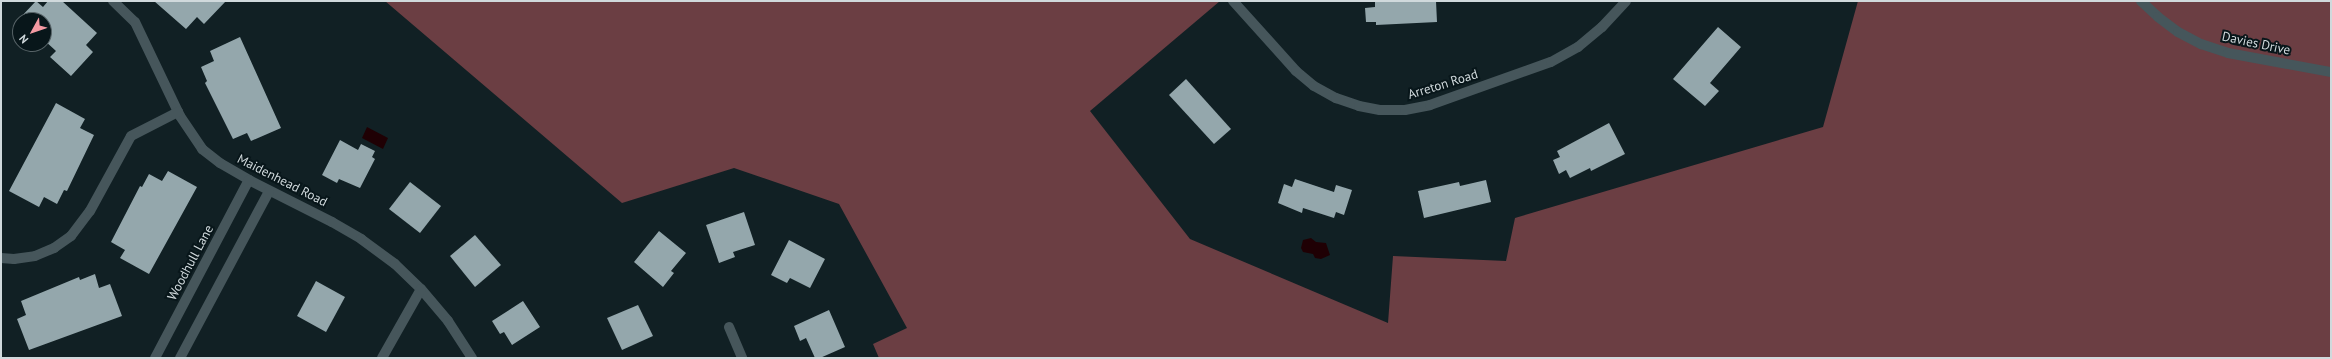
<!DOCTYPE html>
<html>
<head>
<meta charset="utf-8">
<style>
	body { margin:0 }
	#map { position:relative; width:2332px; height:359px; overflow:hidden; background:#112024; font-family:"PT Sans",sans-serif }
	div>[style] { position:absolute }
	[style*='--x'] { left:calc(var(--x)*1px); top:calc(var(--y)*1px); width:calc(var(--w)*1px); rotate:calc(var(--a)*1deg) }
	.forest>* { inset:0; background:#6b3e43 }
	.water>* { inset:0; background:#1f0004 }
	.building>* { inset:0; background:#94a7ac }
	.minor>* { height:10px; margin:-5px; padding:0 5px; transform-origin:5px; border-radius:5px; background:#46565b }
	span { translate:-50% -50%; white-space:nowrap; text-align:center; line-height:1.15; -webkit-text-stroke:4px #08161a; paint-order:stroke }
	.street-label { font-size:13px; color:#d0d9dc }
	.frame { position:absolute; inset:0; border:2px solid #d0d9dc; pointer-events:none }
	.north { position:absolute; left:12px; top:12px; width:40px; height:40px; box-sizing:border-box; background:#08161a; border:1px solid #586468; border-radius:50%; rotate:230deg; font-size:11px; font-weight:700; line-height:16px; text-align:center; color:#d0d9dc }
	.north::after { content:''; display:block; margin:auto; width:14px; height:18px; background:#f49aa3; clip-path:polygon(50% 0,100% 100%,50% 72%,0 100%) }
</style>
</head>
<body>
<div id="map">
	<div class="forest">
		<div style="clip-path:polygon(385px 1px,1220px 1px,1090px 111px,1190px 239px,1388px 323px,1393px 256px,1506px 261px,1515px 218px,1823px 127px,1858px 1px,2331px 1px,2331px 358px,879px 358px,873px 344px,907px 328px,839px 204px,734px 168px,622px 203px)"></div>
	</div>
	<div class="water">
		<div style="clip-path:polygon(367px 127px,388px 138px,383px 149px,362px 138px)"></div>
		<div style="clip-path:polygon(1311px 238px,1316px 242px,1326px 243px,1330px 255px,1321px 259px,1315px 258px,1313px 254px,1303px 252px,1301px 248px,1303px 240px)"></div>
	</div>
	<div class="building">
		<div style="clip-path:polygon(36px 1px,43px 7px,48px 1px,62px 1px,97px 33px,86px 45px,93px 52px,71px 76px,50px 57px,56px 51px,44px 40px,44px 20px,22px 20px,20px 18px)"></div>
		<div style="clip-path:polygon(154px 1px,226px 1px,204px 24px,197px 17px,186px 29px)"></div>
		<div style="clip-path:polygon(1375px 1px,1436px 1px,1437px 22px,1376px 25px,1376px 22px,1366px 22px,1365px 8px,1375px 7px)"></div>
		<div style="clip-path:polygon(1718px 27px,1741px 47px,1710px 83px,1719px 91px,1705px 106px,1673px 79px)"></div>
		<div style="clip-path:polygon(240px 37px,281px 128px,251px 141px,247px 133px,233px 139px,205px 83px,207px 81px,201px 67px,214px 61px,210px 51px)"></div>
		<div style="clip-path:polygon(1186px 79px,1231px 129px,1214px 144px,1169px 95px)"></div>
		<div style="clip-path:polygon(56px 103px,85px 119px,80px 128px,94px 135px,67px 191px,64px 190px,57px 204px,44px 197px,39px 207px,9px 191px)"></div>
		<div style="clip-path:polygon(1609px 123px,1625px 154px,1591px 171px,1590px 168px,1570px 178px,1566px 170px,1559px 174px,1553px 160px,1560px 157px,1557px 151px)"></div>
		<div style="clip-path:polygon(340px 140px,358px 150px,361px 144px,375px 151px,372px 157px,375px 159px,360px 188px,339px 179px,337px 183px,322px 175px)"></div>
		<div style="clip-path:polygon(168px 171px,197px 187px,149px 274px,120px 258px,125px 250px,111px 242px,140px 186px,142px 187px,149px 174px,162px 181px)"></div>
		<div style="clip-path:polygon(1295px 179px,1334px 192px,1336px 185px,1352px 190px,1344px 215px,1336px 212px,1334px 218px,1303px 208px,1302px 213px,1278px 203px,1284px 184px,1292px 187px)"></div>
		<div style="clip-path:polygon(1486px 180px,1491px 202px,1424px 218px,1418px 191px,1459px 182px,1460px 186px)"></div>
		<div style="clip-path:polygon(410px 182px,441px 206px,420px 233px,389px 209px)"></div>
		<div style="clip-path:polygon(744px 212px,755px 245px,733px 252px,735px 257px,719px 263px,706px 225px)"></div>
		<div style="clip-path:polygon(659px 231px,686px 253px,671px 271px,674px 273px,663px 287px,634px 262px)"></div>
		<div style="clip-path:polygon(475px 235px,501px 265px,475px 287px,450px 256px)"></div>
		<div style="clip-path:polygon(789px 240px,825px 259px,810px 288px,790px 278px,787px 283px,771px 275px)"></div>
		<div style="clip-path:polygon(95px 274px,99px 288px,110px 284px,122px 316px,29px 350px,17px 319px,26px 315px,21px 301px,79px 277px,80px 280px)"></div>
		<div style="clip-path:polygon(316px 281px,345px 297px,326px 332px,297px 316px)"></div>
		<div style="clip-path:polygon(523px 301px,540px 327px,512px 345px,504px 332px,500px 334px,492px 321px)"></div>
		<div style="clip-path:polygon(638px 305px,653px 336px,622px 350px,607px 318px)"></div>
		<div style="clip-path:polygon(829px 310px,845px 347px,820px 358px,815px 358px,806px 338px,800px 341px,794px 326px)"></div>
	</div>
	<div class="minor">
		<div style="--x:113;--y:1;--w:30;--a:44"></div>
		<div style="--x:135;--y:22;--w:104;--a:64.4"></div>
		<div style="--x:180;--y:116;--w:40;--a:56"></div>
		<div style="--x:202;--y:149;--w:23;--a:38"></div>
		<div style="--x:220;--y:163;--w:34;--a:30"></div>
		<div style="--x:249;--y:180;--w:93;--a:26.8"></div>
		<div style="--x:332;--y:222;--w:34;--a:30"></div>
		<div style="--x:361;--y:239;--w:42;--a:36.3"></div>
		<div style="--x:395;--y:264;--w:36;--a:44"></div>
		<div style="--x:421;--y:289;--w:42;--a:49.8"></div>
		<div style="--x:448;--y:321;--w:44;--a:57"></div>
		<div style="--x:1233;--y:1;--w:94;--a:48"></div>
		<div style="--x:1296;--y:71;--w:23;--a:40"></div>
		<div style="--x:1314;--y:86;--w:25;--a:29"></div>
		<div style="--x:1336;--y:98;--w:24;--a:19"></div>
		<div style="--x:1359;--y:106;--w:21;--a:11"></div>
		<div style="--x:1380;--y:110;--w:25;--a:0"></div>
		<div style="--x:1405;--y:110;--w:25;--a:-11"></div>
		<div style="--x:1430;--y:105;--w:128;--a:-19.6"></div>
		<div style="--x:1551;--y:62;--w:31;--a:-29"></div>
		<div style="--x:1578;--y:47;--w:31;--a:-40"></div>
		<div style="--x:1602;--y:27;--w:35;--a:-47"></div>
		<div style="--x:2141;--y:1;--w:23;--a:43"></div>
		<div style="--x:2158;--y:17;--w:25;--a:37"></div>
		<div style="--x:2178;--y:32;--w:26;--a:28"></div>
		<div style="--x:2201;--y:44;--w:28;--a:18"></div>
		<div style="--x:2228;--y:53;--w:105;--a:10.5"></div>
		<div style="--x:1;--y:258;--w:13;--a:4"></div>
		<div style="--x:14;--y:259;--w:21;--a:-8"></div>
		<div style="--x:35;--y:256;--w:21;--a:-23"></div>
		<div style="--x:54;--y:248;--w:21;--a:-35"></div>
		<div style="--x:71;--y:236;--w:31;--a:-53"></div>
		<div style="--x:90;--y:211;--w:85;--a:-61.3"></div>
		<div style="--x:131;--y:136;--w:53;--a:-27.1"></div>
		<div style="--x:729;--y:327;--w:34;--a:67"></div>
		<div style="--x:155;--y:358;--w:201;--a:-62.2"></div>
		<div style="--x:180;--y:358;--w:189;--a:-61.9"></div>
		<div style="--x:382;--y:358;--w:79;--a:-60.5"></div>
	</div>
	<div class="street-label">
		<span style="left:2256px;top:44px;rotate:12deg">Davies Drive</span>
		<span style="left:1443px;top:85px;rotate:-17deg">Arreton Road</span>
		<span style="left:282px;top:181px;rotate:27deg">Maidenhead Road</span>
		<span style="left:191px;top:263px;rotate:-62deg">Woodhull Lane</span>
	</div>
	<div class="frame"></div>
	<div class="north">N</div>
</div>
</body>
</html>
